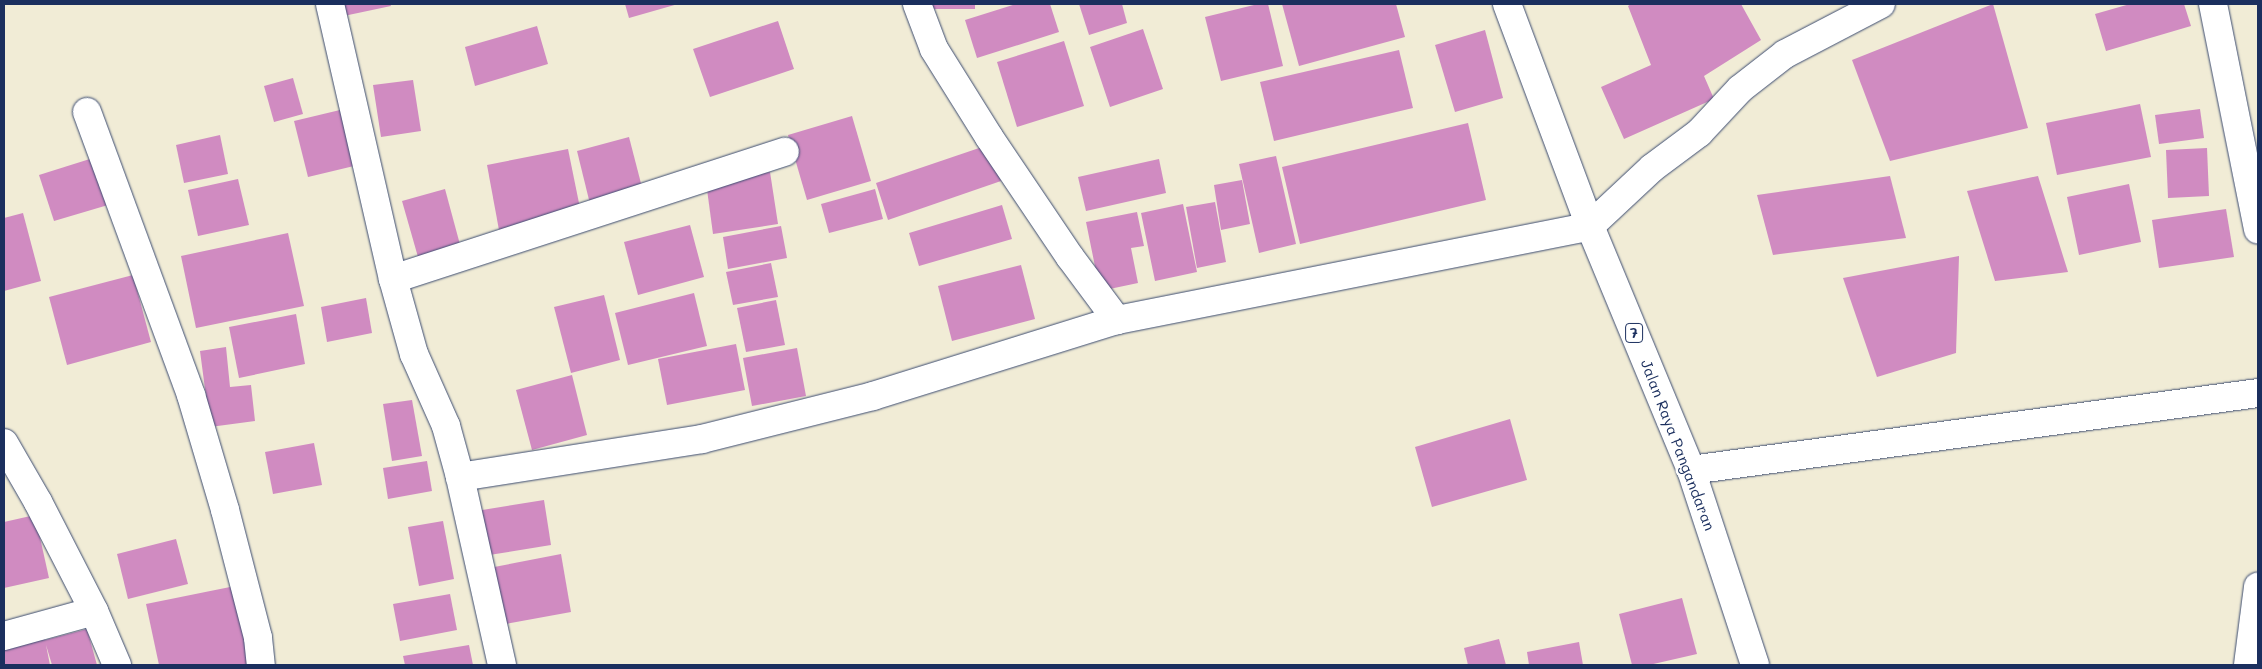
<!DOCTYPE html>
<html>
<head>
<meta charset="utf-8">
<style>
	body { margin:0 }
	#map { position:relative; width:2262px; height:669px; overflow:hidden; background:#f1ecd6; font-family:Mali,sans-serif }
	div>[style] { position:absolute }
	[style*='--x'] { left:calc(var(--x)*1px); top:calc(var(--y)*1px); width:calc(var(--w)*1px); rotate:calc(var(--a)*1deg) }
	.building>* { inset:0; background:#d08bc1 }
	.roads { filter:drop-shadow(0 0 1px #3b4b70) drop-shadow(0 0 1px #3b4b70) }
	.minor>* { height:28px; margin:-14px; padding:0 14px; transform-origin:14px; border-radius:14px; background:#fff }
	.highway>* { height:28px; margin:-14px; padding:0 14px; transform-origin:14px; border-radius:14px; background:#fff }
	span { translate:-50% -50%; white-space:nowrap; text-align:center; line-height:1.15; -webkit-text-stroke:5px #fff; paint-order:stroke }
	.shield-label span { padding:1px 4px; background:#fff; border:1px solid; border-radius:4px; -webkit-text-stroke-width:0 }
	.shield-label { font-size:14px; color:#1b2f5e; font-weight:700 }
	.street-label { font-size:15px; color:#1b2f5e }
	.frame { position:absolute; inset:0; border:5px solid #1b2f5e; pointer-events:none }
</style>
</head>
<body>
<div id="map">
	<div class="building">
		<div style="clip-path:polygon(337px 4px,390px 4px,391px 6px,339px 17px)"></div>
		<div style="clip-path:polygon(625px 4px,678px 4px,629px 18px)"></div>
		<div style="clip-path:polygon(932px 4px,975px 4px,975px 9px,932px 9px)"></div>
		<div style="clip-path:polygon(1016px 4px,1050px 4px,1059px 32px,977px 58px,965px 20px)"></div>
		<div style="clip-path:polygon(1079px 4px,1122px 4px,1127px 23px,1089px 35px)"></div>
		<div style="clip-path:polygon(1258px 4px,1268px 4px,1283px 66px,1221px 81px,1205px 17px)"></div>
		<div style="clip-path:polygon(1282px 4px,1396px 4px,1405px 37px,1299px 66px)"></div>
		<div style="clip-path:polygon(1631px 4px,1741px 4px,1761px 40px,1704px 76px,1714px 99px,1624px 139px,1601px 87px,1651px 65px,1628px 6px)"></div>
		<div style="clip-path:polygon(1993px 4px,2028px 128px,1890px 161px,1852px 60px)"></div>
		<div style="clip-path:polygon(2130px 4px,2184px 4px,2191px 26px,2106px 51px,2095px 14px)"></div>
		<div style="clip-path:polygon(778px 21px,794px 69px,710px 97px,693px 49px)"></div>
		<div style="clip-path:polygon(537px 26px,548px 64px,475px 86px,465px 47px)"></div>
		<div style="clip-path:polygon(1143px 29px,1163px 89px,1110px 107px,1090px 47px)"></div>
		<div style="clip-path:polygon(1485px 30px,1503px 98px,1455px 112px,1435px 45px)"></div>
		<div style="clip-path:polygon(1064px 41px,1084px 106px,1017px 127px,997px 62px)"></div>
		<div style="clip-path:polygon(1399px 50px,1413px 108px,1274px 141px,1260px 82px)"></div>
		<div style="clip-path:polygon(293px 78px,303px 114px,274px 122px,264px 86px)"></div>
		<div style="clip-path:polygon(413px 80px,421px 131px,381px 137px,373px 85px)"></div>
		<div style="clip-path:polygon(2140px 104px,2151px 157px,2057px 175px,2046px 123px)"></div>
		<div style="clip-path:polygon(2200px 109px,2204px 138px,2159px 144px,2155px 115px)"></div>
		<div style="clip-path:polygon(340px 110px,354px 166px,308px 177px,294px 121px)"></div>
		<div style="clip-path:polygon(852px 116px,871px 181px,807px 200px,788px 135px)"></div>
		<div style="clip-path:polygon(1468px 123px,1486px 200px,1300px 244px,1282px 167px)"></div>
		<div style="clip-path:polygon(220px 135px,228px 174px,184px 183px,176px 145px)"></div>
		<div style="clip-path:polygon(629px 137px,644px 195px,591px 208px,577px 151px)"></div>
		<div style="clip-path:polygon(988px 145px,1001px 181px,888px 220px,876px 183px)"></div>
		<div style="clip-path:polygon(2207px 148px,2209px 196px,2168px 198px,2166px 150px)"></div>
		<div style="clip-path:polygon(568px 149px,581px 213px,499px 230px,487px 165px)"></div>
		<div style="clip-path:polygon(1276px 156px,1296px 244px,1259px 253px,1239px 164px)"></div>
		<div style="clip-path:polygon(93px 158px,108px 205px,54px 221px,39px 175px)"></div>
		<div style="clip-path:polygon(1159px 159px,1166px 193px,1086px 211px,1078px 177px)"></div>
		<div style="clip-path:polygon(770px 172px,778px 224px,713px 234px,706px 182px)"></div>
		<div style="clip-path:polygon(1890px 176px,1906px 238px,1773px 255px,1757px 195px)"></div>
		<div style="clip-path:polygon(2038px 176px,2068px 272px,1995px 281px,1967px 191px)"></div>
		<div style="clip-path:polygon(238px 179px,249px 225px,198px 236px,188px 190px)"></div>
		<div style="clip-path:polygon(1242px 180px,1250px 224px,1221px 230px,1214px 185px)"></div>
		<div style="clip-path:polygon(2129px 184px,2141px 242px,2079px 255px,2067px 197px)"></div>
		<div style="clip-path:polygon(445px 189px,462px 252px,420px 264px,402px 201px)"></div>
		<div style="clip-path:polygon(875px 189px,883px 219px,829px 233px,821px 204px)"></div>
		<div style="clip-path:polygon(1215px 202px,1226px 262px,1197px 268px,1186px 207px)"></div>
		<div style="clip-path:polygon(1183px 204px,1197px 272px,1155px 281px,1141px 213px)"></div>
		<div style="clip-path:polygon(1002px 205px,1012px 239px,919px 266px,909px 233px)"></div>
		<div style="clip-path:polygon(2226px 209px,2234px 257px,2159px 268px,2152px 220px)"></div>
		<div style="clip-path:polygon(1137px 212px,1144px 246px,1131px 248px,1138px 283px,1100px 291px,1086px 222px)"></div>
		<div style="clip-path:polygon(23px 213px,41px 281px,4px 291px,4px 218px)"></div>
		<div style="clip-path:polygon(690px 225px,704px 277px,638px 295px,624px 242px)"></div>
		<div style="clip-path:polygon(781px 226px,787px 258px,728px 269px,723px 237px)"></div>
		<div style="clip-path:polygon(288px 233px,304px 306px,196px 328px,181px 256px)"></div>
		<div style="clip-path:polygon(1959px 256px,1956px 353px,1877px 377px,1843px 278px)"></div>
		<div style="clip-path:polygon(771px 263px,778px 297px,733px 305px,726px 272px)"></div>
		<div style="clip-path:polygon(1021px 265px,1035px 319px,952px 341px,938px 286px)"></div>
		<div style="clip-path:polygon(133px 275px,151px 342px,67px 365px,49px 297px)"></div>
		<div style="clip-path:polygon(694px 293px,707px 346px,628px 365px,615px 313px)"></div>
		<div style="clip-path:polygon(604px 295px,620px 360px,571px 373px,554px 307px)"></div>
		<div style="clip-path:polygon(366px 298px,372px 333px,327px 342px,321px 307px)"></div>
		<div style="clip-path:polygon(776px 300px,785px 345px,746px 352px,737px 308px)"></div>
		<div style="clip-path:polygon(296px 314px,305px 364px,239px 378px,229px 327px)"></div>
		<div style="clip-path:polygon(736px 344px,745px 390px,667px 405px,658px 359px)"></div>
		<div style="clip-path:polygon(226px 347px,230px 387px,251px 385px,255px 421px,210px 427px,200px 351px)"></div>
		<div style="clip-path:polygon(797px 348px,806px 396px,752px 406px,743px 358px)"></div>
		<div style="clip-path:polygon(572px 375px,587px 435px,532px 450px,516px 390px)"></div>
		<div style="clip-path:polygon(412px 400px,422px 456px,392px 461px,383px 404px)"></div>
		<div style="clip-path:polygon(1510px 419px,1527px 480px,1432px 507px,1415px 447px)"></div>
		<div style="clip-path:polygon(314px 443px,322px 485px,273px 494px,265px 452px)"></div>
		<div style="clip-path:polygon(427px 461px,432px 491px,388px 499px,383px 468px)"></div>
		<div style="clip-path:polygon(544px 500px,551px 545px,483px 556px,476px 511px)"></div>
		<div style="clip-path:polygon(35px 515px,49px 578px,4px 588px,4px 522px)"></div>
		<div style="clip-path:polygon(443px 521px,454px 579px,419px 586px,408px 527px)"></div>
		<div style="clip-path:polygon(176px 539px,188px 584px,128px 599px,117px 554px)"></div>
		<div style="clip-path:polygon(561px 554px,571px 612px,500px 625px,489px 568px)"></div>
		<div style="clip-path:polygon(235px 586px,250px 664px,159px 665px,146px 604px)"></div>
		<div style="clip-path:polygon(450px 594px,457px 630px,400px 641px,393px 604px)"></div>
		<div style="clip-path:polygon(1682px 598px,1697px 654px,1649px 665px,1632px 665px,1619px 614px)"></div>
		<div style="clip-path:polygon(87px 629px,97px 665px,52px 665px,46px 645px,50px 665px,4px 665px,4px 644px,44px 635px,45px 640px)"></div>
		<div style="clip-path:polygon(1499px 639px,1506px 665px,1468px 665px,1464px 648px)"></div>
		<div style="clip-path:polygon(1579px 642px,1583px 665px,1529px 665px,1527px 652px)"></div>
		<div style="clip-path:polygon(469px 645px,473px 665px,405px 665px,403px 656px)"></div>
	</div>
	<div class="roads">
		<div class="minor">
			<div style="--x:330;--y:4;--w:282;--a:77.1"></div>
			<div style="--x:393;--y:279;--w:78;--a:74.4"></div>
			<div style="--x:414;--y:354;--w:79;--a:66"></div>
			<div style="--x:446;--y:426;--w:53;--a:74.6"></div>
			<div style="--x:460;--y:477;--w:193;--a:77.4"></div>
			<div style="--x:917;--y:4;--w:48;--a:69.3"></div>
			<div style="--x:934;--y:49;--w:104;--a:58"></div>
			<div style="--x:989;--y:137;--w:145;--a:56"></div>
			<div style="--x:1070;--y:257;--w:79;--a:53.3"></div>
			<div style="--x:2213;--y:4;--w:230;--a:78.7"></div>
			<div style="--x:87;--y:112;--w:302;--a:69.8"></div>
			<div style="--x:191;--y:395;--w:120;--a:73.5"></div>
			<div style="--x:225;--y:510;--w:132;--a:75.5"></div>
			<div style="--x:258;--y:638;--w:27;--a:84"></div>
			<div style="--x:393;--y:279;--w:412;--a:-18"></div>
			<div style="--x:4;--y:443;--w:68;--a:60"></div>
			<div style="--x:38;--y:502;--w:123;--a:62.8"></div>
			<div style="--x:94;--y:611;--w:59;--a:66.9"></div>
			<div style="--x:1691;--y:470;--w:572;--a:-7.73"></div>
			<div style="--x:460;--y:477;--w:245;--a:-8.9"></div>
			<div style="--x:702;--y:439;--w:176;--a:-14.1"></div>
			<div style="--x:873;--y:396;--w:256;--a:-17.3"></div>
			<div style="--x:1117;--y:320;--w:482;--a:-11.2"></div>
			<div style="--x:1590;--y:226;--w:85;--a:-43.1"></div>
			<div style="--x:1652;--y:168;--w:59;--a:-36.7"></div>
			<div style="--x:1699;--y:133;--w:60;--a:-47"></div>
			<div style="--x:1740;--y:89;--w:57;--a:-37.9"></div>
			<div style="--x:1785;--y:54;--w:108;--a:-27.5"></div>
			<div style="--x:4;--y:636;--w:93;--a:-15.5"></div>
			<div style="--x:2248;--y:665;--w:79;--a:-82.7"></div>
		</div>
		<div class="highway">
			<div style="--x:1507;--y:4;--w:237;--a:69.5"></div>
			<div style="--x:1590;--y:226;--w:264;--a:67.5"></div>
			<div style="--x:1691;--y:470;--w:205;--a:71.8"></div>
		</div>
	</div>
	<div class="shield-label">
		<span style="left:1634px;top:333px">7</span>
	</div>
	<div class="street-label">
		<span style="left:1678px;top:445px;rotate:69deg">Jalan Raya Pangandaran</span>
	</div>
	<div class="frame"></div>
</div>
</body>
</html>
